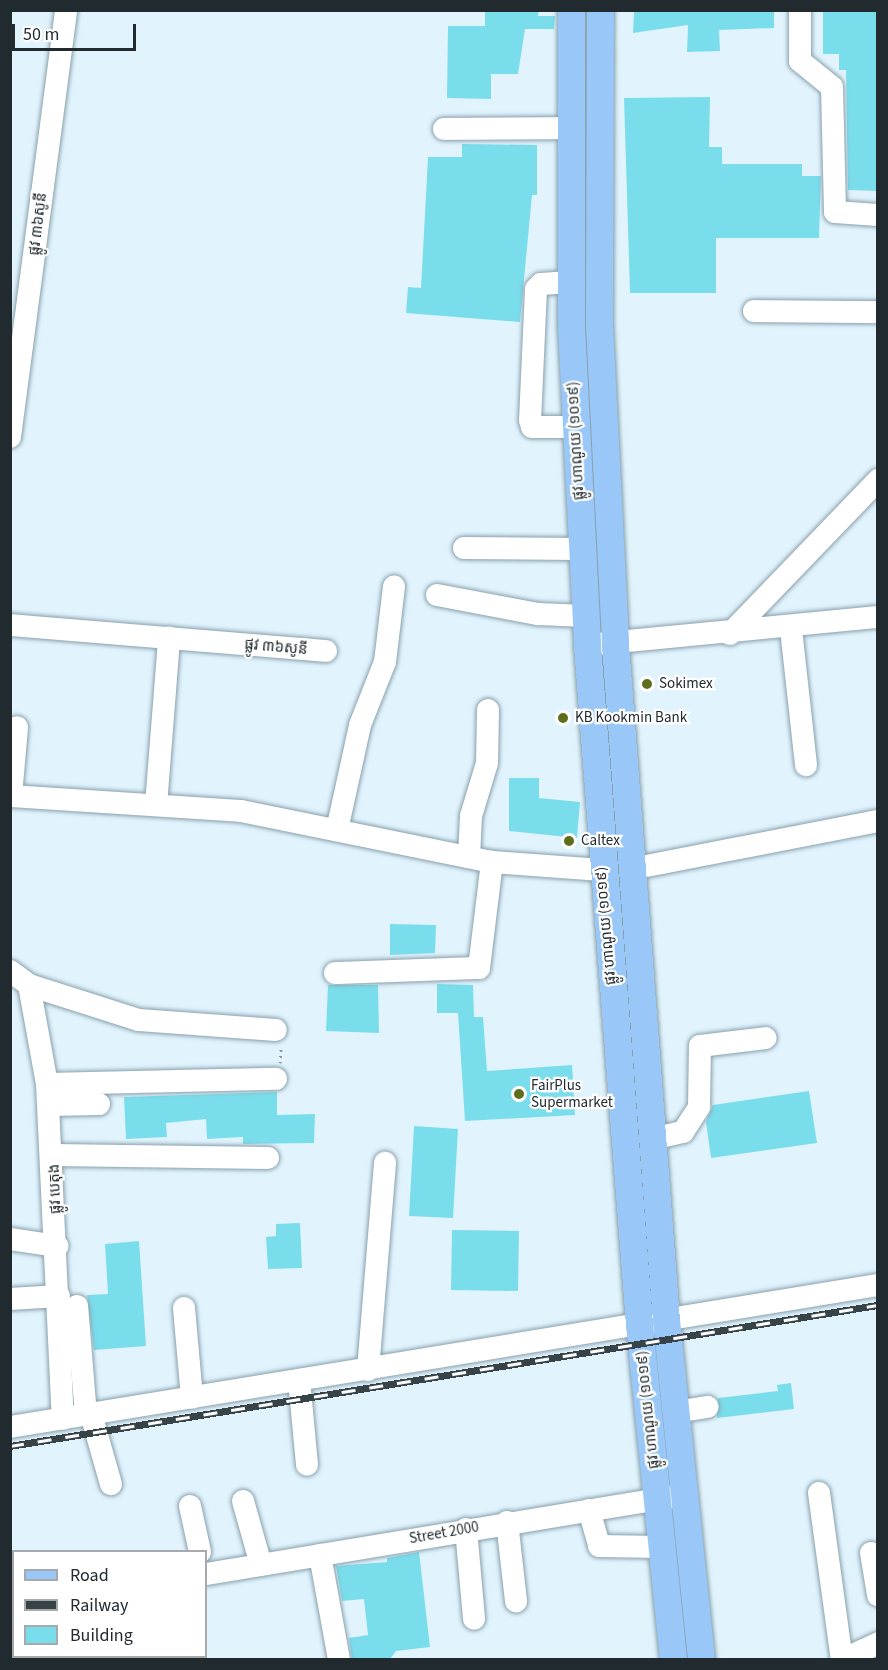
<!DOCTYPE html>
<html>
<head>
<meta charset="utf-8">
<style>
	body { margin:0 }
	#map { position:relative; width:888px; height:1670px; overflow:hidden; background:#e1f4fe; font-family:"Source Sans 3","Noto Sans Khmer",sans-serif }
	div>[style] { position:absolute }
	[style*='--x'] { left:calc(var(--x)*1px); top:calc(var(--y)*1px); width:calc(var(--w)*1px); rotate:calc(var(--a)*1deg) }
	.building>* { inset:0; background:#7addec }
	.path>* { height:3px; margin-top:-1.5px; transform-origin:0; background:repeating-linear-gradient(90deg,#89979f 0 1.5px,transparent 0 6px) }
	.roads { filter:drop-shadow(0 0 2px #89a0ab) drop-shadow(0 0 2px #89a0ab) }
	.minor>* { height:22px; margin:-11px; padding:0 11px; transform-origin:11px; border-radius:11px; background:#fff }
	.major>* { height:27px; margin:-13.5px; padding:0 13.5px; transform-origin:13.5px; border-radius:13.5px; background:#98c7f8 }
	.rail>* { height:7px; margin-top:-3.5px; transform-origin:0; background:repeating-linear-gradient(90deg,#fff 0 14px,#384348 0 28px); box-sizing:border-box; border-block:2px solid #384348 }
	.dots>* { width:16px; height:16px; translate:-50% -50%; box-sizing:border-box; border:3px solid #fff; border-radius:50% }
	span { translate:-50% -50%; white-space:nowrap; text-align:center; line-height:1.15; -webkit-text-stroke:4.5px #fff; paint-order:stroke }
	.street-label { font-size:15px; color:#212a2f }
	.poi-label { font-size:15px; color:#212a2f }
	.left { translate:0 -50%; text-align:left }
	.frame { position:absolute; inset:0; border:12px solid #212a2f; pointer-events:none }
	.legend { position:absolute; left:12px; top:1550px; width:195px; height:108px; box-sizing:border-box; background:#fff; border:2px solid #a6aaac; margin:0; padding:8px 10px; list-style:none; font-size:18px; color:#212a2f }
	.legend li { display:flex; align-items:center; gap:12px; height:30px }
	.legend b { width:30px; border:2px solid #a6aaac }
	.scale { position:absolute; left:12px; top:24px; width:124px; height:27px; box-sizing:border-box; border:3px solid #212a2f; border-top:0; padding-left:8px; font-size:18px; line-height:21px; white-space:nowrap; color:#212a2f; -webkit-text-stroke:4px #fff; paint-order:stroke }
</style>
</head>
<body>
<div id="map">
	<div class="building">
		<div style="clip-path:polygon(485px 10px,539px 10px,538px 16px,555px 16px,554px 29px,525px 29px,518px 74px,491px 74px,491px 99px,447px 98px,448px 26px,485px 26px)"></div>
		<div style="clip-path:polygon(634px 10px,774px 10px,774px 28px,719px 30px,720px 51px,687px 52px,688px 25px,633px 33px)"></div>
		<div style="clip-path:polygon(823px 10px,878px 10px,878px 191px,848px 190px,846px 70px,839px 70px,839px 54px,823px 54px)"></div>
		<div style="clip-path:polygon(710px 97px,709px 147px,722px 147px,722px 164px,802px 164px,802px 176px,821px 176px,819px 238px,716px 238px,716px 293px,630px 293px,624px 98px)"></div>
		<div style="clip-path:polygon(462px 144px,537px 145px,537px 195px,532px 195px,520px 322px,406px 313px,408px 287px,421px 288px,428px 157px,462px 157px)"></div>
		<div style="clip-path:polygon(509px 778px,539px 778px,539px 798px,580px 802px,577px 838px,509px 831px)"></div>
		<div style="clip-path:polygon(390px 924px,436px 925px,435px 953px,390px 955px)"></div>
		<div style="clip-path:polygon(437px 984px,473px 985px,474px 1017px,483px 1017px,487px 1071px,572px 1065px,575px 1115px,465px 1121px,458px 1013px,437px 1013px)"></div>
		<div style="clip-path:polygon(328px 985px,378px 985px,379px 1033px,326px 1031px)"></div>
		<div style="clip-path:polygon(809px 1091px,817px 1143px,711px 1158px,706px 1122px,713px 1105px)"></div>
		<div style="clip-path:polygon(277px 1092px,277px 1115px,315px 1114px,314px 1143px,243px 1144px,243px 1137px,207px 1139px,206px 1119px,166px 1123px,167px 1137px,126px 1139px,124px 1097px)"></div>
		<div style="clip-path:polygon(414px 1126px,458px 1129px,453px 1218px,409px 1216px)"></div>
		<div style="clip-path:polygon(300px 1223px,302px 1268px,268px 1269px,266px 1237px,276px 1236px,276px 1224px)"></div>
		<div style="clip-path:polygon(452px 1230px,519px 1231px,518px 1291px,451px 1290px)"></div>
		<div style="clip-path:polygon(139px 1241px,146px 1346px,94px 1350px,87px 1295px,108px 1294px,105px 1244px)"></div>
		<div style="clip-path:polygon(791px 1383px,794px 1409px,717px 1418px,718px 1398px,778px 1391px,777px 1385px)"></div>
		<div style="clip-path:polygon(419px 1552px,430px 1647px,396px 1651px,390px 1659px,352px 1659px,349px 1638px,368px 1635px,364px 1599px,342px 1601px,336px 1566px,387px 1562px,387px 1558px)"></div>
	</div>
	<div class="path">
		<div style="--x:280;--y:1063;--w:15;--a:-86"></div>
	</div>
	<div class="roads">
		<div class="minor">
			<div style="--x:800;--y:10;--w:51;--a:90"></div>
			<div style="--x:800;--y:61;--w:41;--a:39.1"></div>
			<div style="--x:832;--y:87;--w:125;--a:88.6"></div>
			<div style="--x:835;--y:212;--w:43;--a:4"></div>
			<div style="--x:444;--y:129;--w:128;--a:-0.4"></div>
			<div style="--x:570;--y:282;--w:29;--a:176"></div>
			<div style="--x:541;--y:284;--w:7;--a:135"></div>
			<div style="--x:536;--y:289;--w:131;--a:92.6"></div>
			<div style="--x:530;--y:420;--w:7;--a:74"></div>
			<div style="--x:532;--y:427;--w:43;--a:0"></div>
			<div style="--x:754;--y:311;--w:124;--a:0.5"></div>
			<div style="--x:10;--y:437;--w:431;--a:-82.5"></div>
			<div style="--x:464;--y:548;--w:117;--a:0.5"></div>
			<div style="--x:437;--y:595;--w:103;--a:10.7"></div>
			<div style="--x:538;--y:614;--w:47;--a:2.4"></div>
			<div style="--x:10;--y:625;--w:317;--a:4.7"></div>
			<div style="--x:791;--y:629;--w:137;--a:83.7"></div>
			<div style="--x:730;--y:634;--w:214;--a:-46.1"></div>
			<div style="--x:597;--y:644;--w:282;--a:-5.5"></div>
			<div style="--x:10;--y:796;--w:231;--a:3.7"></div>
			<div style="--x:241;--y:811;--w:256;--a:11.5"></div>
			<div style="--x:492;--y:862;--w:110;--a:4.2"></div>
			<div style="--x:11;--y:796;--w:69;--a:-85"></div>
			<div style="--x:156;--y:805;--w:168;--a:-85.5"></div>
			<div style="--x:337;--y:830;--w:107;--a:-77.6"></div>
			<div style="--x:360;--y:725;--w:68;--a:-68.4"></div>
			<div style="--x:385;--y:662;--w:76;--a:-83.2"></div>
			<div style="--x:469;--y:857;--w:41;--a:-87.2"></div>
			<div style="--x:471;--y:816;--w:55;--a:-73.2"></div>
			<div style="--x:487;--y:763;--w:53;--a:-88.9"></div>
			<div style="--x:631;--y:869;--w:252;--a:-11"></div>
			<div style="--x:10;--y:971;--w:24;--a:36"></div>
			<div style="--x:29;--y:985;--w:101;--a:79.7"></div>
			<div style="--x:47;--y:1084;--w:335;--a:87.3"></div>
			<div style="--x:335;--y:973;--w:144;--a:-2"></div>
			<div style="--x:479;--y:968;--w:107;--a:-83"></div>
			<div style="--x:29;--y:985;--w:115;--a:17.7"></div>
			<div style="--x:139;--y:1020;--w:137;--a:4.2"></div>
			<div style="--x:47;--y:1084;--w:229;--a:-1.3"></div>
			<div style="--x:49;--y:1105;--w:50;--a:-1.1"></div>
			<div style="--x:652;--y:1139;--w:32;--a:-13"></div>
			<div style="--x:683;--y:1132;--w:30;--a:-57"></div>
			<div style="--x:699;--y:1107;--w:61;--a:-89.1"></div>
			<div style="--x:700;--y:1046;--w:66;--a:-6.9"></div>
			<div style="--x:54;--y:1155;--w:214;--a:0.8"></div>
			<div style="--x:10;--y:1239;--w:48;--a:8.5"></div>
			<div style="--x:10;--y:1299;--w:49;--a:-3.5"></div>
			<div style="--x:77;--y:1306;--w:109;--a:85.3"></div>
			<div style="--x:184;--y:1308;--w:90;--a:84.9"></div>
			<div style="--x:368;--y:1370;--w:208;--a:-85.3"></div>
			<div style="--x:299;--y:1380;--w:85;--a:84.6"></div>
			<div style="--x:675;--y:1412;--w:33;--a:-9"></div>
			<div style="--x:91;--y:1414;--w:73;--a:74.1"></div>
			<div style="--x:10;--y:1427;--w:880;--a:-9.29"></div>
			<div style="--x:819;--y:1493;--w:169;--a:82.2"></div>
			<div style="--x:243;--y:1501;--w:66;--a:74.3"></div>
			<div style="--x:190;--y:1506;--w:47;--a:77.7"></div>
			<div style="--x:589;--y:1510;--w:37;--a:74"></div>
			<div style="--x:599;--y:1546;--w:62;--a:0.9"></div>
			<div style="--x:507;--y:1522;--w:80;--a:83.5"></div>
			<div style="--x:466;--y:1529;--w:90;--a:84.9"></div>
			<div style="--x:871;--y:1553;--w:43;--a:80.5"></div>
			<div style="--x:320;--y:1555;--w:107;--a:79.7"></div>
			<div style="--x:206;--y:1574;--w:484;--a:-9.4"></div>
			<div style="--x:10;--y:1606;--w:4;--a:-14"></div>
			<div style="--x:842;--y:1660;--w:40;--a:-25"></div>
		</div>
		<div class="major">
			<div style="--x:571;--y:10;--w:316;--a:90"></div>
			<div style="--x:571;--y:326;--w:319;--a:87.1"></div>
			<div style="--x:587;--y:645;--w:681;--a:85.62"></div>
			<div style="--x:639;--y:1324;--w:338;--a:84.2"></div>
			<div style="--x:600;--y:10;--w:315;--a:90.2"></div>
			<div style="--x:599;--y:325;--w:319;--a:87.1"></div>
			<div style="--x:615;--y:644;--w:678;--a:85.69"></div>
			<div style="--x:666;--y:1320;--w:342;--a:84.1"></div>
		</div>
	</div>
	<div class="rail">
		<div style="--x:10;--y:1446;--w:879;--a:-9.23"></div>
	</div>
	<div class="dots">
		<div style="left:647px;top:684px;background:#5e6f1b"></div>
		<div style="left:563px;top:718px;background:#5e6f1b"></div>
		<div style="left:569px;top:841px;background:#5e6f1b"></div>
		<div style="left:519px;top:1094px;background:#5e6f1b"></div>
	</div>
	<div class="street-label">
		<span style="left:38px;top:224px;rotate:-83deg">ផ្លូវ ៣៦សូនី</span>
		<span style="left:576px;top:441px;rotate:-93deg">ផ្លូវ ហាណូយ (១០១៩)</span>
		<span style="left:276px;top:647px;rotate:5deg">ផ្លូវ ៣៦សូនី</span>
		<span style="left:606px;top:926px;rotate:-95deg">ផ្លូវ ហាណូយ (១០១៩)</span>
		<span style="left:55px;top:1189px;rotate:-92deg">ផ្លូវ បេតុង</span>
		<span style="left:648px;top:1410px;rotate:-96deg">ផ្លូវ ហាណូយ (១០១៩)</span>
		<span style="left:444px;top:1533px;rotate:-10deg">Street 2000</span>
	</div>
	<div class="poi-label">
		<span class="left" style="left:659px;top:684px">Sokimex</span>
		<span class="left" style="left:575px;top:718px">KB Kookmin Bank</span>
		<span class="left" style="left:581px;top:841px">Caltex</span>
		<span class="left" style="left:531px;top:1094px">FairPlus<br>Supermarket</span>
	</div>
	<div class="frame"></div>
	<ul class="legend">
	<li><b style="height:8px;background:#98c7f8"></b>Road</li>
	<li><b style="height:8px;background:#384348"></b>Railway</li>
	<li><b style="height:16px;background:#7addec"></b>Building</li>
	</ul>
	<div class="scale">50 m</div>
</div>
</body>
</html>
